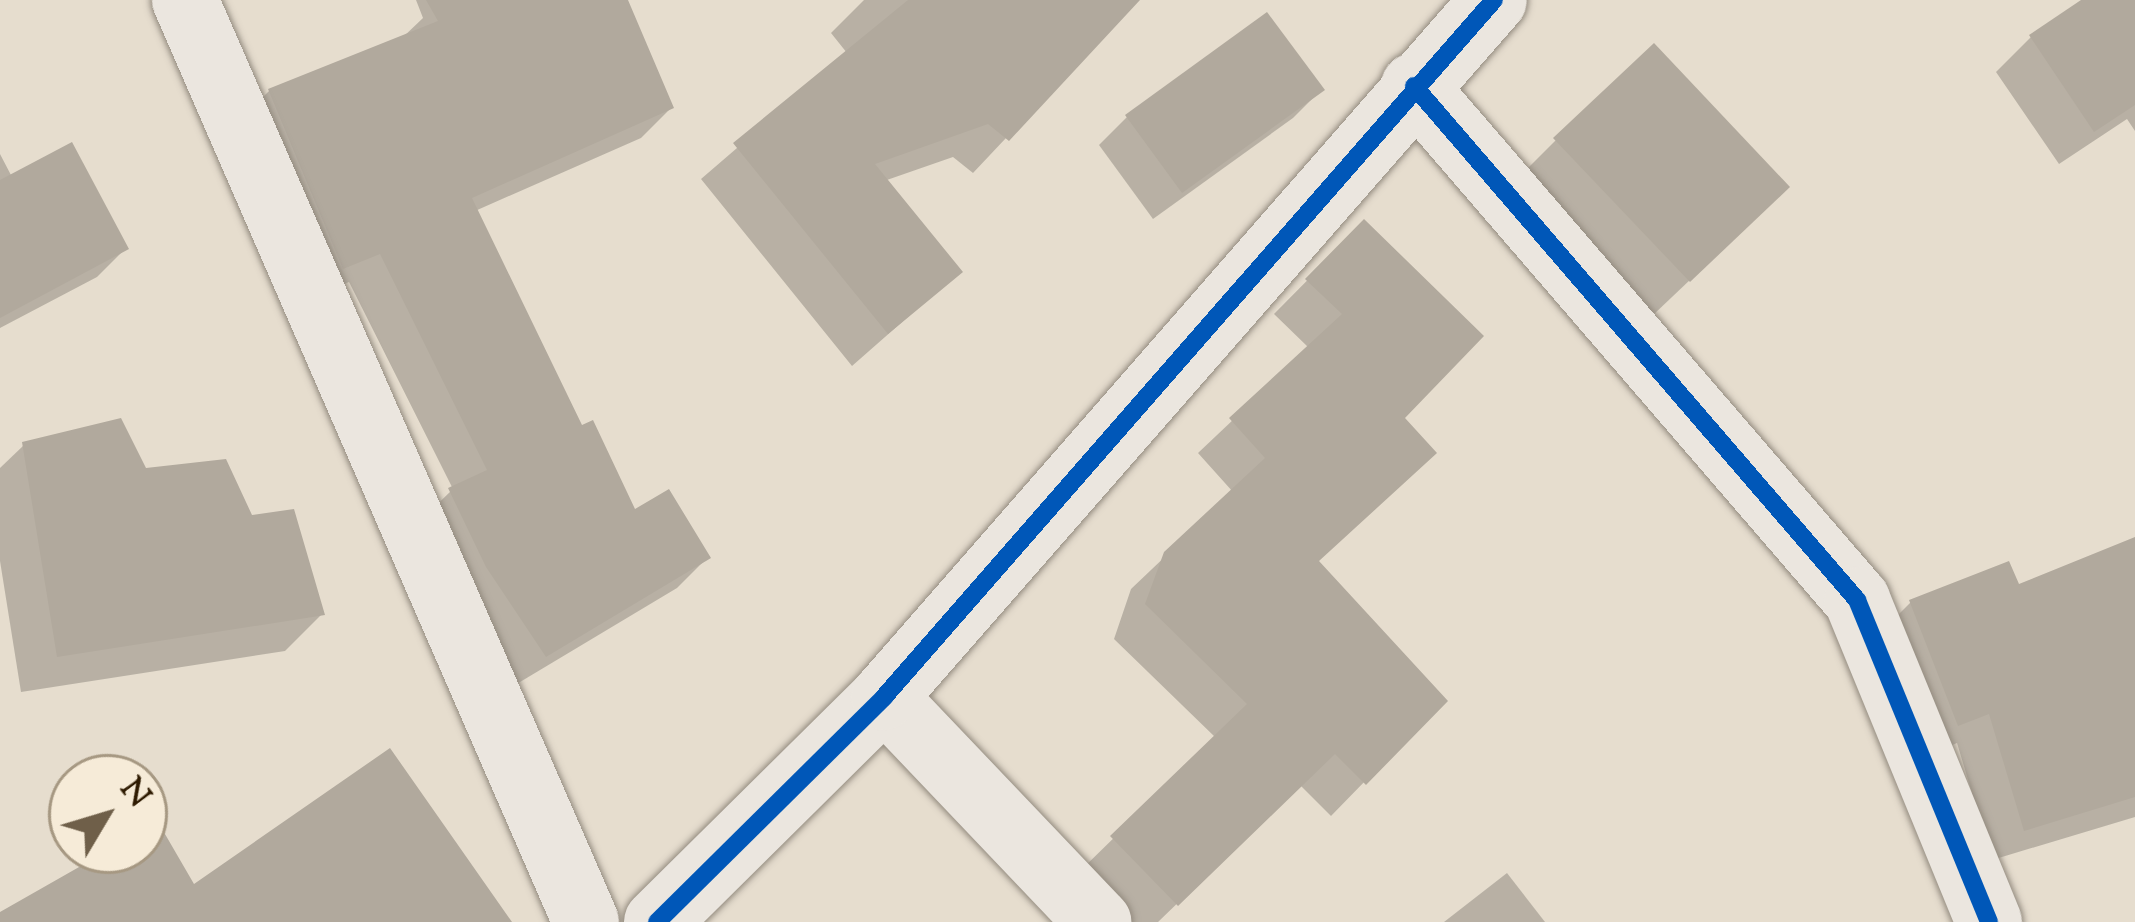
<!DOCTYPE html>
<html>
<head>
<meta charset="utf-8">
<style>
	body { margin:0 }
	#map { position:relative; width:2135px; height:922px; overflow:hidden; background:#e6ddce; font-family:"Sorts Mill Goudy",serif }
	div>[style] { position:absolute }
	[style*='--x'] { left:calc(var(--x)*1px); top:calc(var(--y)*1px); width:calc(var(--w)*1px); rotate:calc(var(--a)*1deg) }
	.shadow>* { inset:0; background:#0003 }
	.building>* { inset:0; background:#b1a99d }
	.roads { filter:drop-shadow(0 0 3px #948c80) drop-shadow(0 0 3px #948c80) }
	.street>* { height:66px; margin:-33px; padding:0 33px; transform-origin:33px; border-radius:33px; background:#ebe6df }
	.cycleway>* { height:18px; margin:-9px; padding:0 9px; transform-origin:9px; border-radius:9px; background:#0057b8 }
	span { translate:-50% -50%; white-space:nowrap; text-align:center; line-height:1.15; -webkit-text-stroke:9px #f6ebd8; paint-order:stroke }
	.north { position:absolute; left:48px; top:754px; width:120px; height:120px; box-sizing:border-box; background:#f6ebd8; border:3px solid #a69882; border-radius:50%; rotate:52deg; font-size:33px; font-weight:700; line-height:48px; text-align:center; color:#2f1b02 }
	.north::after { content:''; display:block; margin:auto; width:42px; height:54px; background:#6f5f49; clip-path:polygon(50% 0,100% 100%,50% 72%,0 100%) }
</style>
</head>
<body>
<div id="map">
	<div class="shadow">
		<div style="clip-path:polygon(416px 0,621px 0,671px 108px,641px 138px,475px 211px,581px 429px,633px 514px,707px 558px,677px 588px,515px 685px,420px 521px,453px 489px,349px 282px,313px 297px,239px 121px,269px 91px,402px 38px,423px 18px)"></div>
		<div style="clip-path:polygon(864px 0,1136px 0,973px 173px,953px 157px,884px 181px,959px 272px,852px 366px,701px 179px,847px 53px,831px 33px)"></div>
		<div style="clip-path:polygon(2087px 0,2135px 0,2135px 131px,2127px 119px,2059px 164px,1996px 72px,2031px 37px)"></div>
		<div style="clip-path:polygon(1321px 90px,1293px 118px,1153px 219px,1099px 145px,1127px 117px)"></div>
		<div style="clip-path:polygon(1556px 140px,1750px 223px,1652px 316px,1519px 177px)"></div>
		<div style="clip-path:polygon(0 154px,12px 177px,125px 249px,97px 277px,0 328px)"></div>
		<div style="clip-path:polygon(1364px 223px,1316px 562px,1443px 701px,1331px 816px,1300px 785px,1158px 922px,1128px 922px,1079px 872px,1216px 738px,1114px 639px,1131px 589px,1233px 492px,1198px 453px,1309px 348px,1274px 314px)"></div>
		<div style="clip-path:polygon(24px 445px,145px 471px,250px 518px,322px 614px,285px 651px,21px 692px,0 561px,0 468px)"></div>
		<div style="clip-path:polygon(2135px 540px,2135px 817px,1992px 860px,1957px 743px,1926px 756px,1879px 634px,1910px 603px,2017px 588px)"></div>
		<div style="clip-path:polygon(1507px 873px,1545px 922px,1444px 922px)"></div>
	</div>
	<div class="building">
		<div style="clip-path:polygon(426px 0,628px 0,674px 108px,472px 198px,582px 425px,593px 420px,635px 509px,669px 489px,711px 558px,546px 657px,486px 567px,448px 488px,487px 470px,380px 254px,343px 269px,268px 89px,438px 21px)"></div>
		<div style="clip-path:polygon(908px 0,1140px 0,1009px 141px,988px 124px,875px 164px,963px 272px,888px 334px,733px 143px)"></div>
		<div style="clip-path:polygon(2081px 0,2135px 0,2135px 105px,2094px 132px,2029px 35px)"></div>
		<div style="clip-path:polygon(1267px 12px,1325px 90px,1182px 193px,1125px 115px)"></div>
		<div style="clip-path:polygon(1654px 43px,1790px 187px,1690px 282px,1553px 138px)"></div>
		<div style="clip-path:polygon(72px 142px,129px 249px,0 318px,0 180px)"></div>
		<div style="clip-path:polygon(1364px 219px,1484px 336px,1405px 418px,1437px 453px,1319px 561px,1448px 701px,1366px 785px,1335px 754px,1178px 906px,1110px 836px,1247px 704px,1145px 604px,1164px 552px,1265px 458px,1229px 418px,1342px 314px,1305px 279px)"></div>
		<div style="clip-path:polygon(121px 418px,146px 468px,226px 459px,252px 515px,294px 509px,325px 615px,57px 657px,22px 442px)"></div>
		<div style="clip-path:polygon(2135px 537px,2135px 797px,2024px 831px,1989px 714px,1958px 726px,1909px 600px,2009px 561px,2019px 584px)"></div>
		<div style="clip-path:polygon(390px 748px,512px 922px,0 922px,0 912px,109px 850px,144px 850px,144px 830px,158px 822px,194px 884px)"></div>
	</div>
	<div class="roads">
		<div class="street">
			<div style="--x:185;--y:0;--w:1005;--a:66.49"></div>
			<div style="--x:1414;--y:86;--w:679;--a:49.24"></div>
			<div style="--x:1857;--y:600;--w:348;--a:67.7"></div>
			<div style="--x:884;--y:697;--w:311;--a:46.4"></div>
			<div style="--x:657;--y:922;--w:320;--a:-44.7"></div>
			<div style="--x:884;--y:697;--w:926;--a:-48.81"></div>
		</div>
	</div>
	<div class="cycleway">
		<div style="--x:1414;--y:86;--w:679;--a:49.24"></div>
		<div style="--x:1857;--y:600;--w:348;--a:67.7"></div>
		<div style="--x:657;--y:922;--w:320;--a:-44.7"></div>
		<div style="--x:884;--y:697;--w:926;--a:-48.81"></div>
	</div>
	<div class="north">N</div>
</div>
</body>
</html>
